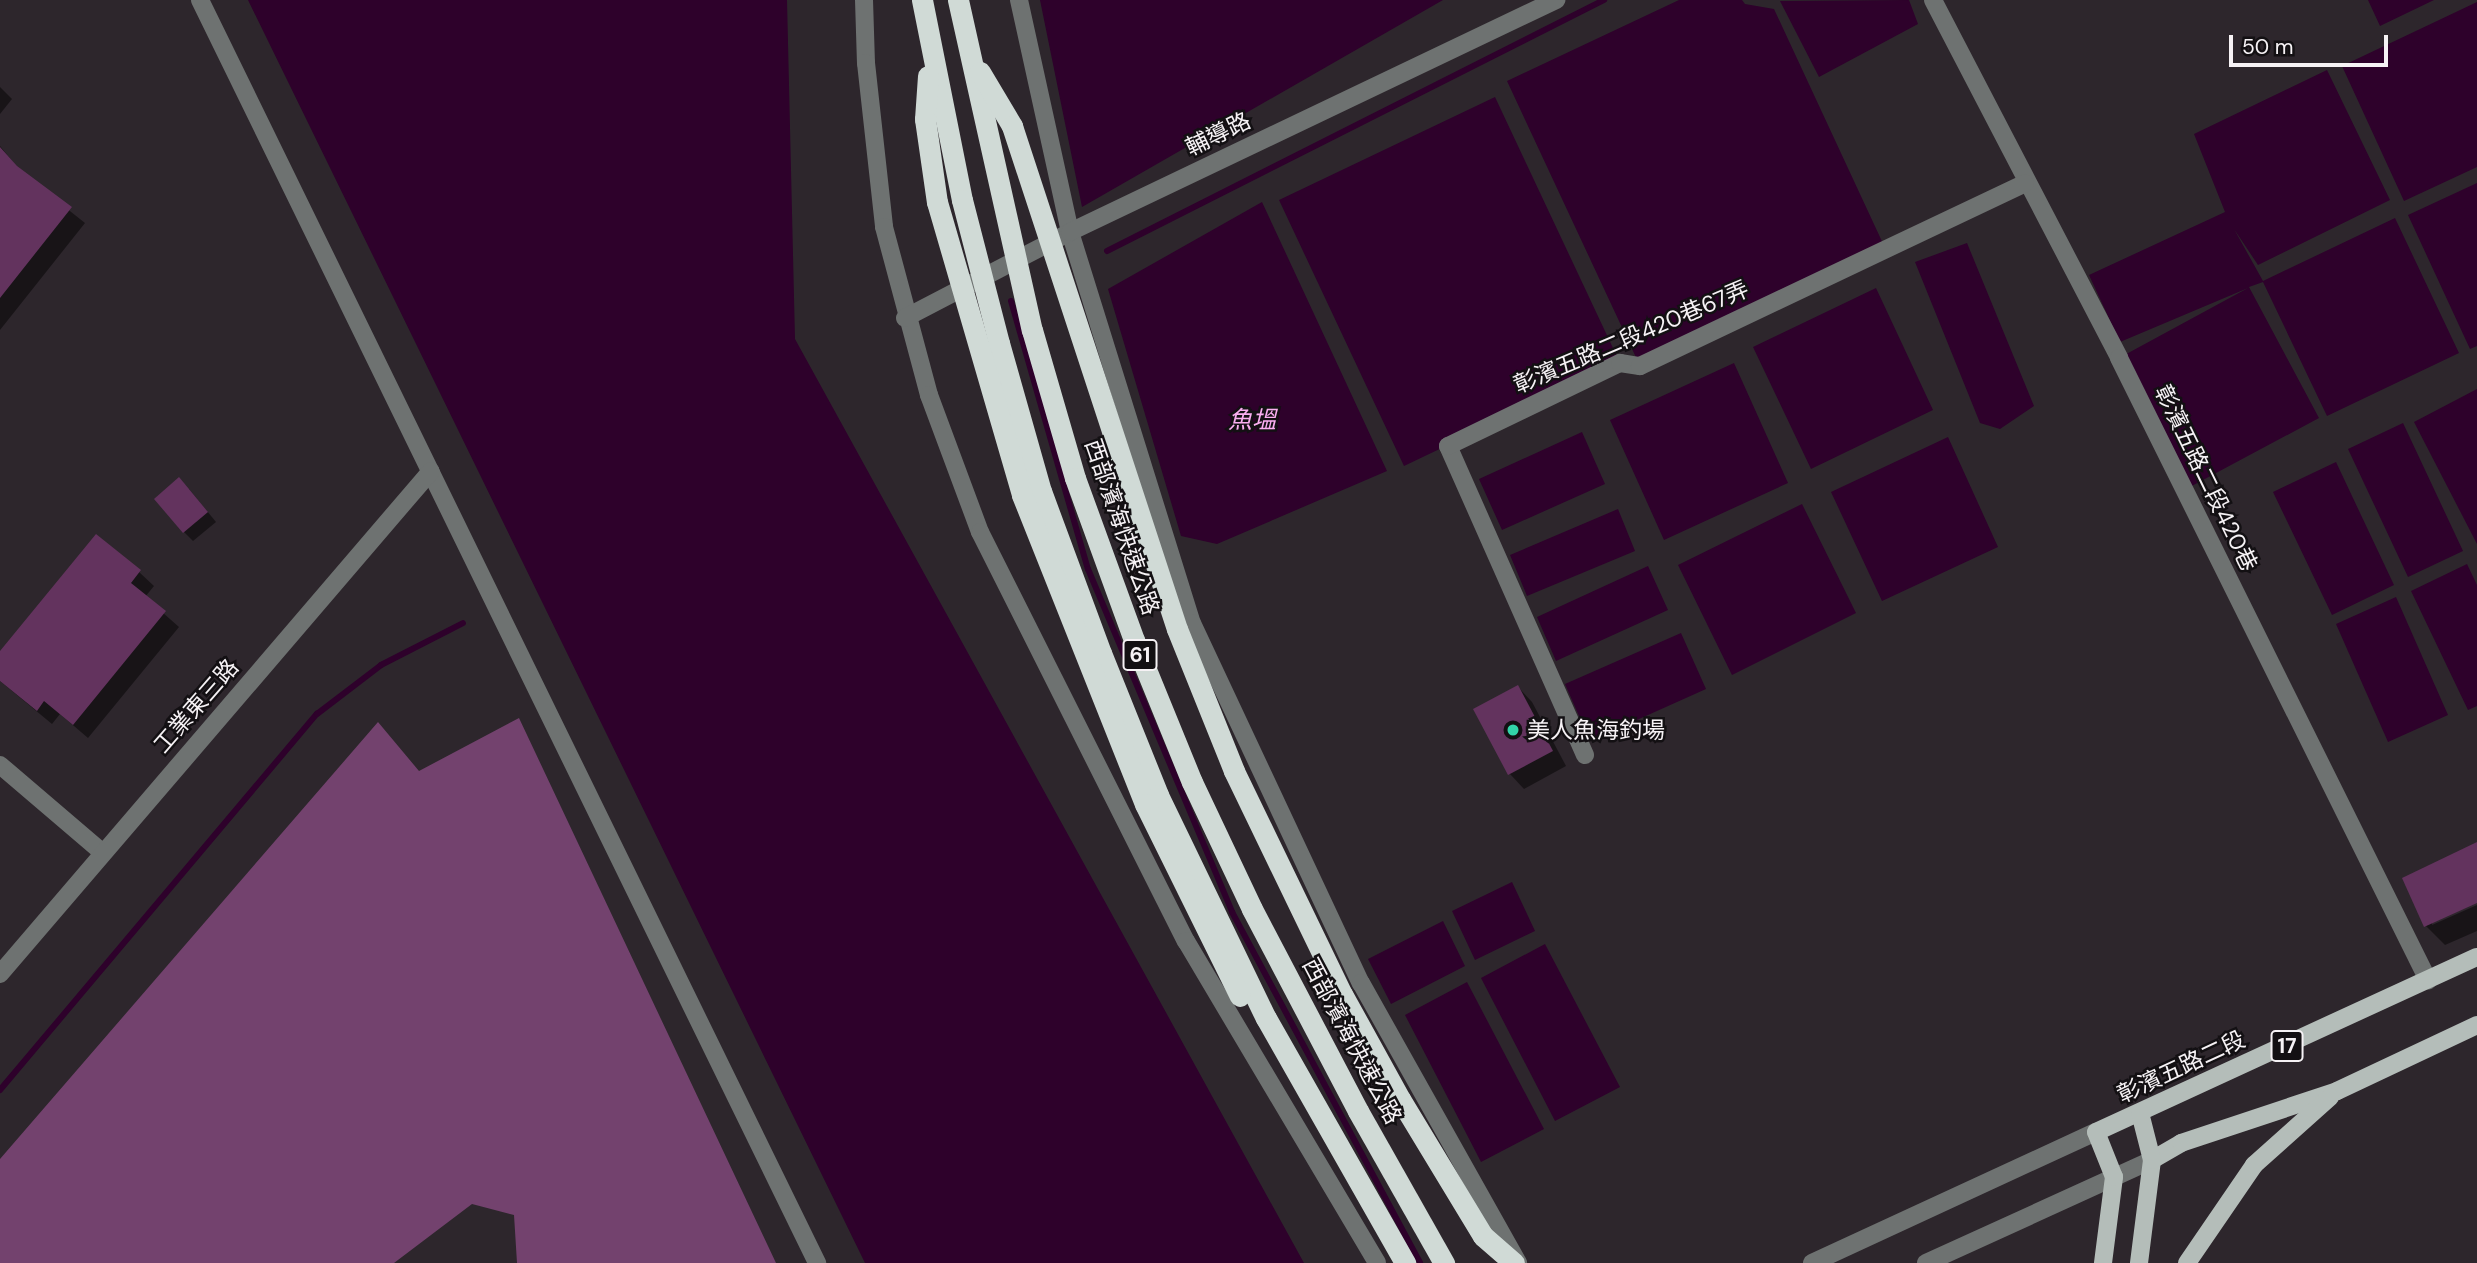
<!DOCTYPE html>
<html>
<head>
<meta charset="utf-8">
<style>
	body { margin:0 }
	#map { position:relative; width:2477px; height:1263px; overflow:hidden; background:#2d262c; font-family:"DM Sans","Noto Sans TC",sans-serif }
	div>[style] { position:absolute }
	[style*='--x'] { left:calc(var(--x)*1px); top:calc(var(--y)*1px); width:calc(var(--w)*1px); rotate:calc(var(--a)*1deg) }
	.forest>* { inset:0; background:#73426e }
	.water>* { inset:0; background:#2e012b }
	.shadow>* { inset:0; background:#0007 }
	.stream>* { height:6px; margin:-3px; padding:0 3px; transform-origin:3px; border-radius:3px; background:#2e012b }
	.building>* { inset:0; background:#63335e }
	.minor>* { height:18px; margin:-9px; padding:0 9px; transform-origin:9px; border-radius:9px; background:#6e7271 }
	.major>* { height:18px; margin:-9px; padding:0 9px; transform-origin:9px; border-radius:9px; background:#b4bdb9 }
	.highway>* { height:21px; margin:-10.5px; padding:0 10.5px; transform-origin:10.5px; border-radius:10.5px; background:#d0dad6 }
	.dots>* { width:19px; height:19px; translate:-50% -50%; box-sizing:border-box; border:4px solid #131013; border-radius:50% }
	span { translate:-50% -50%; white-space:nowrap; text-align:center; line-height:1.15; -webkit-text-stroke:5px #131013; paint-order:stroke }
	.shield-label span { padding:2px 5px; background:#131013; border:2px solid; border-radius:5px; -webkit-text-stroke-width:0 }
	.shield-label { font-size:21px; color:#f6f2f5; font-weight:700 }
	.street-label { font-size:23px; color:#f6f2f5 }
	.poi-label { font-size:23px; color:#f6f2f5 }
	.left { translate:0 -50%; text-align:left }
	.water-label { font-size:24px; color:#faaef1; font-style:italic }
	.scale { position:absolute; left:2229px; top:35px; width:159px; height:32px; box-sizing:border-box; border:4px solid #f6f2f5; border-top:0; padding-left:9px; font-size:21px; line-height:24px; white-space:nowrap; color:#f6f2f5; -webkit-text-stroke:5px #131013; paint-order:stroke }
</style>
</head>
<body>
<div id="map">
	<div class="forest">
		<div style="clip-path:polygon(519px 718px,776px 1263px,517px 1263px,514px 1215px,472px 1204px,394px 1263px,0 1263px,0 1159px,378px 722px,419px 771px)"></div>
	</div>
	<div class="water">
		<div style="clip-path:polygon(248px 0,787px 0,795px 339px,1304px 1263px,865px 1263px)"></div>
		<div style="clip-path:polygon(1040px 0,1443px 0,1082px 207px)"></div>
		<div style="clip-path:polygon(1679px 0,1742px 0,1745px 4px,1774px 9px,1886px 250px,1640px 366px,1507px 81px)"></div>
		<div style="clip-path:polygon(1909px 0,1918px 24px,1819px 77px,1780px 1px)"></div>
		<div style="clip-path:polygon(2368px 0,2434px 0,2380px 26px)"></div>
		<div style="clip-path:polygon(2477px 2px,2477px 167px,2404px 201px,2342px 66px)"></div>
		<div style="clip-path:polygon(2327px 70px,2390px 200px,2258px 265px,2234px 229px,2263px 281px,2395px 218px,2459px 353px,2327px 416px,2263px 282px,2249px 287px,2319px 418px,2188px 488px,2119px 358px,2248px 288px,2120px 342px,2089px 275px,2225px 212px,2194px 134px)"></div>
		<div style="clip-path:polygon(1495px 97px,1620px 363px,1404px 466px,1279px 200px)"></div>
		<div style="clip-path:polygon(2477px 183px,2477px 346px,2470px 349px,2408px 215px)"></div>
		<div style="clip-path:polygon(1262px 202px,1387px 471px,1217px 544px,1181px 536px,1108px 289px)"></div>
		<div style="clip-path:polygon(1967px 243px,2034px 406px,2000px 429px,1980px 423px,1915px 262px)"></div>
		<div style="clip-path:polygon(1876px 288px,1933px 410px,1811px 469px,1753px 347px)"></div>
		<div style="clip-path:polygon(1734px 363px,1788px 483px,1664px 540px,1610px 420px)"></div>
		<div style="clip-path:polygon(2477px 389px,2477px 544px,2414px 422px)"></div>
		<div style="clip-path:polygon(2403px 423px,2463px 551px,2408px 577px,2348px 449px)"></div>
		<div style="clip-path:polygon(1582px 432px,1605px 484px,1502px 530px,1479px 479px)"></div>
		<div style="clip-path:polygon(1948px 437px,1998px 547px,1882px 601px,1831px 492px)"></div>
		<div style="clip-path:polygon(2336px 462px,2394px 585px,2332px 615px,2273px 492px)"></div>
		<div style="clip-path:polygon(1802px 504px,1856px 613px,1732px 675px,1678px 565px)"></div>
		<div style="clip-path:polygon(1618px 509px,1635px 551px,1527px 596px,1510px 555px)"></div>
		<div style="clip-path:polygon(2467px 564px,2477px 585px,2477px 706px,2468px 710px,2411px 591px)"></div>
		<div style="clip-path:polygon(1648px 566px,1668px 610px,1556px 661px,1537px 617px)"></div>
		<div style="clip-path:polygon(2396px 597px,2448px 715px,2388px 742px,2336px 624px)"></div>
		<div style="clip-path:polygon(1681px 633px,1706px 689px,1590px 741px,1565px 684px)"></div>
		<div style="clip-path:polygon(1512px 882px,1535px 931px,1475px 960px,1452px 911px)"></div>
		<div style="clip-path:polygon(1443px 921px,1465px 966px,1391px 1004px,1368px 959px)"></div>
		<div style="clip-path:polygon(1545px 944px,1620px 1087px,1555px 1121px,1481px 978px)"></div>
		<div style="clip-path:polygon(1467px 982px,1544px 1129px,1481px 1162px,1405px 1015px)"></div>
	</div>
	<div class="shadow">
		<div style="clip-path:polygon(0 87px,12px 99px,0 114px)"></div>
		<div style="clip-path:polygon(0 146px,22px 173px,85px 223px,0 330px)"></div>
		<div style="clip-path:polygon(189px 489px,216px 522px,193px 541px,184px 532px)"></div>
		<div style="clip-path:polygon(139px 572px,154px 586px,145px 597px,179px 627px,88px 738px,60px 714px,52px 724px,0 681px,0 653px)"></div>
		<div style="clip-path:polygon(1518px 687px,1532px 702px,1566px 766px,1524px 789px,1510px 774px)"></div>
		<div style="clip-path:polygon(2477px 844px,2477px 901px,2432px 922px,2432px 925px,2477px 905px,2477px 931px,2445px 945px,2426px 926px)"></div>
	</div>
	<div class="stream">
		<div style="--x:1107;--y:251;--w:557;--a:-26.8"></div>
		<div style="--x:1011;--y:301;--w:279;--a:74"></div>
		<div style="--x:1088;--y:569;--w:372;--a:67.2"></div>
		<div style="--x:1232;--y:912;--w:398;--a:61.8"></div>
		<div style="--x:0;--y:1090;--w:492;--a:-49.9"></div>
		<div style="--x:317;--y:714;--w:81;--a:-37.4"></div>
		<div style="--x:381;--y:665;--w:92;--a:-27.1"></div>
	</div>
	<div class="building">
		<div style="clip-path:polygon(0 147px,17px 166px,72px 207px,0 298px)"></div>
		<div style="clip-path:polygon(179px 477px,208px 512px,183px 533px,154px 499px)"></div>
		<div style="clip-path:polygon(96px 534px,141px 570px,131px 583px,166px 611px,73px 725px,44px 701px,37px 711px,0 681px,0 651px)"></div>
		<div style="clip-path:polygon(1518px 685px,1553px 751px,1508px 775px,1473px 709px)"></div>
		<div style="clip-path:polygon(2477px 842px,2477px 903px,2424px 927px,2402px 878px)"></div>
	</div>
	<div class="minor">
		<div style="--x:200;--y:0;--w:1406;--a:63.96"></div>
		<div style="--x:864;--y:0;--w:63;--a:88.2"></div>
		<div style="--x:866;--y:63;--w:165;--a:83.7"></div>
		<div style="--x:884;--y:227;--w:174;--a:75"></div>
		<div style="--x:929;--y:395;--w:146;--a:69.6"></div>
		<div style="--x:980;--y:532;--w:458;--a:63.3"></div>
		<div style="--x:1186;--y:941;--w:374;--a:59.3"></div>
		<div style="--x:1019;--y:0;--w:238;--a:77.6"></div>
		<div style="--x:1070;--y:232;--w:410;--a:72.7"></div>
		<div style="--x:1192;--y:623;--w:398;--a:64.9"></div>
		<div style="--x:1361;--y:983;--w:321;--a:60.7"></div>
		<div style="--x:1933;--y:0;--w:403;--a:62.5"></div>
		<div style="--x:2119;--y:358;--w:695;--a:63.58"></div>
		<div style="--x:905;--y:318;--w:186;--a:-27.5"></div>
		<div style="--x:1070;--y:232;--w:539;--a:-25.52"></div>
		<div style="--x:1585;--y:755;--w:338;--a:-113.9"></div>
		<div style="--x:1448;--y:446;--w:191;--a:-25.8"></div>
		<div style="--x:1620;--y:363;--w:20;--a:9"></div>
		<div style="--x:1640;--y:366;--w:426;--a:-25.4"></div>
		<div style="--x:0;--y:765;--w:134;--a:40.5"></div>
		<div style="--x:0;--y:974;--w:662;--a:-49.41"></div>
		<div style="--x:1812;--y:1263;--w:313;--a:-24.8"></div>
		<div style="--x:1926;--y:1263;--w:248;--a:-24.5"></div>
	</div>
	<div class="major">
		<div style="--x:2152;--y:1160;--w:34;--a:-30"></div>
		<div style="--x:2181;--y:1143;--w:164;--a:-18.4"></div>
		<div style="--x:2337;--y:1091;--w:155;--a:-25.2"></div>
		<div style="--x:2103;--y:1263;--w:87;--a:-82.7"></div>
		<div style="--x:2114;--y:1177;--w:48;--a:-111.8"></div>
		<div style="--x:2096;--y:1132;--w:419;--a:-24.7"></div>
		<div style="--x:2139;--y:1263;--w:104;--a:-82.8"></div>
		<div style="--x:2152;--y:1160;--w:49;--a:-104.3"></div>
		<div style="--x:2187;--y:1263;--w:119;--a:-55.6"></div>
		<div style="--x:2254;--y:1165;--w:102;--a:-41.8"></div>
	</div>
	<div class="highway">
		<div style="--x:922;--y:0;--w:204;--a:78.7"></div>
		<div style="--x:962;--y:200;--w:148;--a:75.5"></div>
		<div style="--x:999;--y:343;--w:154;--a:74.2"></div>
		<div style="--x:1041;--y:491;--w:173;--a:69.7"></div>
		<div style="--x:1101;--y:653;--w:153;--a:68.1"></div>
		<div style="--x:1158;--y:795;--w:248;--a:64.2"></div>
		<div style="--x:1266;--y:1018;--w:282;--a:60.4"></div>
		<div style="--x:958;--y:0;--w:338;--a:77.4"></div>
		<div style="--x:1032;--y:330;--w:154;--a:73.8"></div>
		<div style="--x:1075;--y:478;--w:172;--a:70"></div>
		<div style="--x:1134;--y:640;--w:153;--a:67.8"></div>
		<div style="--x:1192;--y:782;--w:140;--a:64.7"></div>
		<div style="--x:1252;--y:909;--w:228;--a:62.3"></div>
		<div style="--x:1358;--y:1111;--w:175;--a:60.5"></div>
		<div style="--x:980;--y:72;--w:63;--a:59.3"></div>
		<div style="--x:1012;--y:126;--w:529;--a:71.84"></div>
		<div style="--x:1177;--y:629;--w:153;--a:68.1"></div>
		<div style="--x:1234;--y:771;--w:248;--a:64.2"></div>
		<div style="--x:1342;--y:994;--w:120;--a:61.1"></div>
		<div style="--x:1400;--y:1099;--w:160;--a:58.8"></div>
		<div style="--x:1483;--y:1236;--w:41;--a:41.1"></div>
		<div style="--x:928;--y:76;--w:43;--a:94"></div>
		<div style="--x:925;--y:119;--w:84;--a:81.8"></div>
		<div style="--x:937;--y:202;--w:305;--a:73.8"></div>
		<div style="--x:1022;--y:495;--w:333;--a:68.3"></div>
		<div style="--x:1145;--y:804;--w:214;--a:63.7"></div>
	</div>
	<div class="dots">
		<div style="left:1513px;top:730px;background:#32d4a9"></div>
	</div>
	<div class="shield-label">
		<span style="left:1140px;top:655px">61</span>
		<span style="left:2287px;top:1046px">17</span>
	</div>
	<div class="street-label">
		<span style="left:1218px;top:134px;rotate:-26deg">輔導路</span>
		<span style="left:1631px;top:337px;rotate:-23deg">彰濱五路二段420巷67弄</span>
		<span style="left:2206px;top:478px;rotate:64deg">彰濱五路二段420巷</span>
		<span style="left:1122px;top:527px;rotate:71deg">西部濱海快速公路</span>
		<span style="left:196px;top:706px;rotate:-49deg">工業東三路</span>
		<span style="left:1352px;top:1041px;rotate:62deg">西部濱海快速公路</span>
		<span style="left:2181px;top:1067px;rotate:-25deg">彰濱五路二段</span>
	</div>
	<div class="poi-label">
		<span class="left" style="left:1527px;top:730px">美人魚海釣場</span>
	</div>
	<div class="water-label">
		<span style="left:1252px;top:420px">魚塭</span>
	</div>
	<div class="scale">50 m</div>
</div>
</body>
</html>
